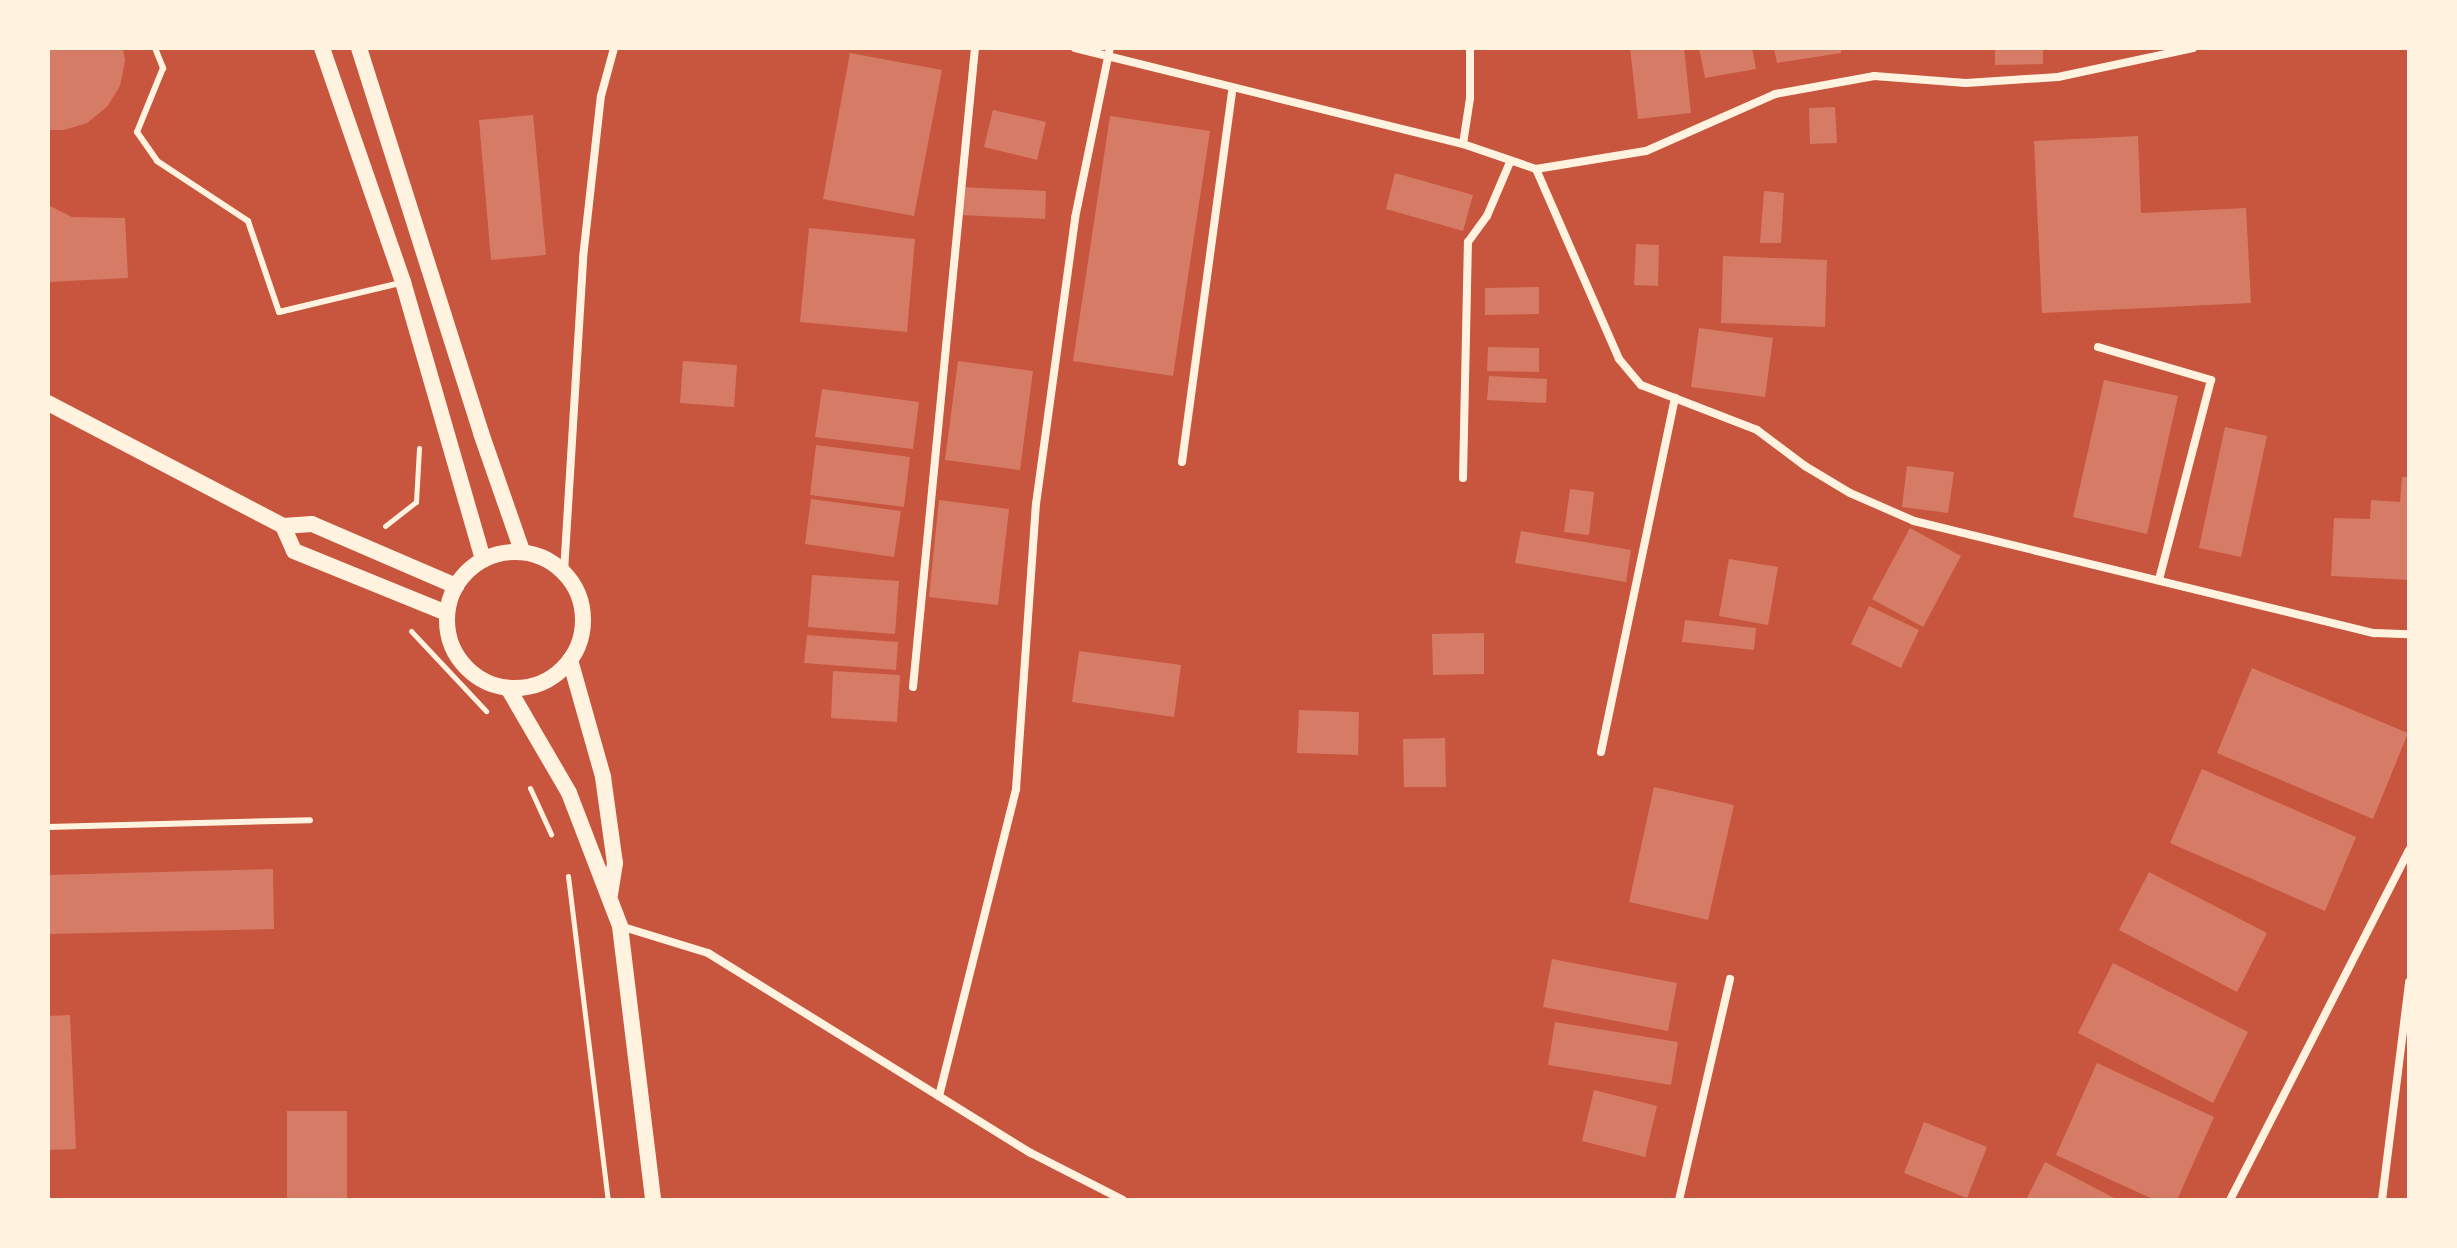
<!DOCTYPE html>
<html>
<head>
<meta charset="utf-8">
<style>
	body { margin:0 }
	#map { position:relative; width:2457px; height:1248px; overflow:hidden; background:#c8553d; font-family:Arial,sans-serif }
	div>[style] { position:absolute }
	[style*='--x'] { left:calc(var(--x)*1px); top:calc(var(--y)*1px); width:calc(var(--w)*1px); rotate:calc(var(--a)*1deg) }
	.building>* { inset:0; background:#d67c66 }
	.path>* { height:5px; margin:-2.5px; padding:0 2.5px; transform-origin:2.5px; border-radius:2.5px; background:#fff3e0 }
	.service>* { height:6px; margin:-3px; padding:0 3px; transform-origin:3px; border-radius:3px; background:#fff3e0 }
	.minor>* { height:8px; margin:-4px; padding:0 4px; transform-origin:4px; border-radius:4px; background:#fff3e0 }
	.secondary>* { height:16px; margin:-8px; padding:0 8px; transform-origin:8px; border-radius:8px; background:#fff3e0 }
	.secondary>.ring { margin:-8px; padding:0; box-sizing:content-box; background:none; border:16px solid #fff3e0; border-radius:50% }
	span { translate:-50% -50%; white-space:nowrap; text-align:center; line-height:1.15; -webkit-text-stroke:6px #fff3e0; paint-order:stroke }
	.frame { position:absolute; inset:0; border:50px solid #fff3e0; pointer-events:none }
</style>
</head>
<body>
<div id="map">
	<div class="building">
		<div style="clip-path:polygon(48px 48px,123px 48px,125px 61px,120px 86px,107px 107px,87px 123px,64px 130px,48px 130px)"></div>
		<div style="clip-path:polygon(1630px 48px,1684px 48px,1691px 113px,1638px 119px)"></div>
		<div style="clip-path:polygon(1699px 48px,1752px 48px,1756px 69px,1705px 78px)"></div>
		<div style="clip-path:polygon(1774px 48px,1841px 48px,1841px 53px,1777px 63px)"></div>
		<div style="clip-path:polygon(1995px 48px,2043px 48px,2043px 64px,1995px 65px)"></div>
		<div style="clip-path:polygon(850px 53px,942px 70px,914px 216px,823px 199px)"></div>
		<div style="clip-path:polygon(1835px 107px,1837px 143px,1810px 144px,1809px 108px)"></div>
		<div style="clip-path:polygon(993px 110px,1046px 122px,1037px 160px,984px 147px)"></div>
		<div style="clip-path:polygon(533px 115px,546px 255px,491px 260px,479px 120px)"></div>
		<div style="clip-path:polygon(1110px 116px,1210px 131px,1173px 376px,1073px 361px)"></div>
		<div style="clip-path:polygon(2138px 136px,2141px 213px,2246px 208px,2251px 303px,2042px 313px,2034px 141px)"></div>
		<div style="clip-path:polygon(1395px 173px,1473px 195px,1463px 231px,1386px 209px)"></div>
		<div style="clip-path:polygon(962px 187px,1046px 191px,1045px 219px,961px 215px)"></div>
		<div style="clip-path:polygon(1764px 191px,1784px 193px,1781px 243px,1760px 243px)"></div>
		<div style="clip-path:polygon(48px 205px,72px 217px,125px 218px,128px 278px,48px 282px)"></div>
		<div style="clip-path:polygon(809px 228px,915px 239px,907px 332px,800px 322px)"></div>
		<div style="clip-path:polygon(1636px 244px,1659px 245px,1658px 286px,1634px 285px)"></div>
		<div style="clip-path:polygon(1723px 256px,1827px 260px,1825px 327px,1721px 323px)"></div>
		<div style="clip-path:polygon(1539px 287px,1539px 314px,1485px 315px,1485px 288px)"></div>
		<div style="clip-path:polygon(1699px 328px,1773px 338px,1765px 397px,1691px 387px)"></div>
		<div style="clip-path:polygon(1488px 347px,1539px 348px,1539px 372px,1487px 371px)"></div>
		<div style="clip-path:polygon(683px 361px,737px 365px,734px 407px,680px 403px)"></div>
		<div style="clip-path:polygon(958px 361px,1033px 371px,1020px 470px,945px 460px)"></div>
		<div style="clip-path:polygon(1489px 376px,1547px 379px,1546px 403px,1487px 400px)"></div>
		<div style="clip-path:polygon(2104px 380px,2178px 396px,2147px 534px,2073px 517px)"></div>
		<div style="clip-path:polygon(822px 389px,919px 402px,913px 449px,815px 437px)"></div>
		<div style="clip-path:polygon(2225px 427px,2267px 436px,2241px 557px,2199px 548px)"></div>
		<div style="clip-path:polygon(816px 445px,910px 457px,904px 507px,810px 495px)"></div>
		<div style="clip-path:polygon(1907px 466px,1954px 472px,1948px 513px,1902px 507px)"></div>
		<div style="clip-path:polygon(2402px 477px,2409px 477px,2409px 580px,2331px 576px,2334px 518px,2370px 519px,2371px 500px,2400px 502px)"></div>
		<div style="clip-path:polygon(1570px 489px,1594px 492px,1589px 535px,1564px 532px)"></div>
		<div style="clip-path:polygon(811px 499px,901px 511px,894px 557px,805px 544px)"></div>
		<div style="clip-path:polygon(939px 500px,1009px 509px,998px 605px,929px 597px)"></div>
		<div style="clip-path:polygon(1910px 528px,1961px 556px,1923px 627px,1872px 599px)"></div>
		<div style="clip-path:polygon(1521px 531px,1631px 550px,1626px 582px,1515px 563px)"></div>
		<div style="clip-path:polygon(1729px 559px,1778px 567px,1768px 625px,1719px 616px)"></div>
		<div style="clip-path:polygon(812px 575px,899px 581px,895px 634px,808px 627px)"></div>
		<div style="clip-path:polygon(1869px 606px,1919px 630px,1901px 668px,1851px 644px)"></div>
		<div style="clip-path:polygon(1685px 620px,1756px 628px,1754px 650px,1682px 642px)"></div>
		<div style="clip-path:polygon(1484px 633px,1484px 674px,1433px 675px,1432px 634px)"></div>
		<div style="clip-path:polygon(807px 635px,898px 642px,896px 670px,804px 663px)"></div>
		<div style="clip-path:polygon(1079px 651px,1181px 665px,1174px 717px,1072px 702px)"></div>
		<div style="clip-path:polygon(2252px 668px,2408px 733px,2373px 819px,2217px 753px)"></div>
		<div style="clip-path:polygon(833px 671px,900px 675px,897px 722px,831px 718px)"></div>
		<div style="clip-path:polygon(1299px 710px,1359px 712px,1358px 755px,1297px 753px)"></div>
		<div style="clip-path:polygon(1445px 738px,1446px 787px,1404px 787px,1403px 739px)"></div>
		<div style="clip-path:polygon(2202px 769px,2356px 837px,2325px 911px,2170px 843px)"></div>
		<div style="clip-path:polygon(1654px 787px,1734px 805px,1708px 920px,1629px 902px)"></div>
		<div style="clip-path:polygon(273px 869px,274px 929px,48px 934px,48px 875px)"></div>
		<div style="clip-path:polygon(2149px 872px,2267px 933px,2237px 992px,2119px 930px)"></div>
		<div style="clip-path:polygon(1552px 959px,1677px 983px,1668px 1031px,1543px 1007px)"></div>
		<div style="clip-path:polygon(2113px 963px,2248px 1032px,2213px 1103px,2078px 1033px)"></div>
		<div style="clip-path:polygon(70px 1015px,76px 1149px,48px 1150px,48px 1016px)"></div>
		<div style="clip-path:polygon(1555px 1022px,1678px 1042px,1671px 1085px,1548px 1065px)"></div>
		<div style="clip-path:polygon(2097px 1063px,2214px 1117px,2177px 1200px,2155px 1200px,2056px 1155px)"></div>
		<div style="clip-path:polygon(1594px 1090px,1657px 1106px,1645px 1157px,1582px 1141px)"></div>
		<div style="clip-path:polygon(287px 1111px,347px 1111px,347px 1200px,287px 1200px)"></div>
		<div style="clip-path:polygon(1924px 1122px,1987px 1147px,1967px 1198px,1904px 1173px)"></div>
		<div style="clip-path:polygon(2045px 1162px,2118px 1200px,2026px 1200px)"></div>
	</div>
	<div class="path">
		<div style="--x:385;--y:526;--w:39;--a:-38"></div>
		<div style="--x:416;--y:502;--w:54;--a:-86.8"></div>
		<div style="--x:411;--y:631;--w:110;--a:46.8"></div>
		<div style="--x:530;--y:788;--w:51;--a:65.5"></div>
		<div style="--x:568;--y:876;--w:326;--a:83"></div>
	</div>
	<div class="service">
		<div style="--x:155;--y:48;--w:22;--a:68"></div>
		<div style="--x:163;--y:68;--w:69;--a:112.1"></div>
		<div style="--x:137;--y:132;--w:35;--a:55"></div>
		<div style="--x:157;--y:161;--w:109;--a:33.4"></div>
		<div style="--x:248;--y:221;--w:96;--a:71.2"></div>
		<div style="--x:279;--y:312;--w:124;--a:-13.5"></div>
		<div style="--x:48;--y:827;--w:262;--a:-1.5"></div>
	</div>
	<div class="minor">
		<div style="--x:1075;--y:48;--w:400;--a:13.9"></div>
		<div style="--x:1463;--y:144;--w:77;--a:18.9"></div>
		<div style="--x:1536;--y:169;--w:207;--a:66.4"></div>
		<div style="--x:1619;--y:359;--w:34;--a:50"></div>
		<div style="--x:1641;--y:385;--w:124;--a:21.2"></div>
		<div style="--x:1757;--y:430;--w:60;--a:36.9"></div>
		<div style="--x:1805;--y:466;--w:52;--a:31"></div>
		<div style="--x:1850;--y:493;--w:70;--a:23.6"></div>
		<div style="--x:1914;--y:521;--w:474;--a:13.7"></div>
		<div style="--x:2375;--y:633;--w:34;--a:2"></div>
		<div style="--x:1463;--y:144;--w:47;--a:-81.3"></div>
		<div style="--x:1470;--y:98;--w:50;--a:-90"></div>
		<div style="--x:1536;--y:169;--w:111;--a:-9.3"></div>
		<div style="--x:1646;--y:151;--w:141;--a:-23.8"></div>
		<div style="--x:1775;--y:94;--w:101;--a:-10.3"></div>
		<div style="--x:1874;--y:76;--w:92;--a:4.4"></div>
		<div style="--x:1966;--y:83;--w:92;--a:-3.7"></div>
		<div style="--x:2058;--y:77;--w:138;--a:-12.1"></div>
		<div style="--x:2098;--y:347;--w:118;--a:16.3"></div>
		<div style="--x:2211;--y:380;--w:207;--a:104.6"></div>
		<div style="--x:1182;--y:462;--w:378;--a:-82.3"></div>
		<div style="--x:1463;--y:478;--w:236;--a:-88.8"></div>
		<div style="--x:1468;--y:242;--w:32;--a:-54"></div>
		<div style="--x:1487;--y:216;--w:59;--a:-66.9"></div>
		<div style="--x:564;--y:572;--w:315;--a:-86.5"></div>
		<div style="--x:583;--y:258;--w:163;--a:-83.7"></div>
		<div style="--x:601;--y:96;--w:50;--a:-74.8"></div>
		<div style="--x:913;--y:687;--w:642;--a:-84.46"></div>
		<div style="--x:1601;--y:752;--w:362;--a:-78.2"></div>
		<div style="--x:620;--y:926;--w:92;--a:17.1"></div>
		<div style="--x:708;--y:953;--w:380;--a:31.8"></div>
		<div style="--x:1031;--y:1153;--w:103;--a:27.1"></div>
		<div style="--x:939;--y:1096;--w:317;--a:-75.9"></div>
		<div style="--x:1016;--y:789;--w:286;--a:-86"></div>
		<div style="--x:1036;--y:504;--w:289;--a:-82.2"></div>
		<div style="--x:1075;--y:218;--w:174;--a:-78.4"></div>
		<div style="--x:1679;--y:1200;--w:227;--a:-77"></div>
		<div style="--x:2230;--y:1200;--w:393;--a:-62.9"></div>
		<div style="--x:2382;--y:1200;--w:220;--a:-82.9"></div>
	</div>
	<div class="secondary">
		<div style="--x:322;--y:48;--w:248;--a:70.9"></div>
		<div style="--x:403;--y:282;--w:289;--a:73.9"></div>
		<div style="--x:359;--y:48;--w:404;--a:72.4"></div>
		<div style="--x:481;--y:433;--w:125;--a:70.8"></div>
		<div style="--x:48;--y:403;--w:265;--a:27.6"></div>
		<div style="--x:283;--y:526;--w:29;--a:-4"></div>
		<div style="--x:312;--y:524;--w:157;--a:23.3"></div>
		<div style="--x:283;--y:526;--w:27;--a:66"></div>
		<div style="--x:294;--y:551;--w:165;--a:22.1"></div>
		<div class="ring" style="left:447px;top:552px;width:120px;height:120px"></div>
		<div style="--x:570;--y:660;--w:122;--a:74.2"></div>
		<div style="--x:603;--y:777;--w:87;--a:82.1"></div>
		<div style="--x:615;--y:863;--w:32;--a:99"></div>
		<div style="--x:508;--y:688;--w:121;--a:59.8"></div>
		<div style="--x:569;--y:793;--w:142;--a:69"></div>
		<div style="--x:620;--y:926;--w:276;--a:83.1"></div>
	</div>
	<div class="frame"></div>
</div>
</body>
</html>
